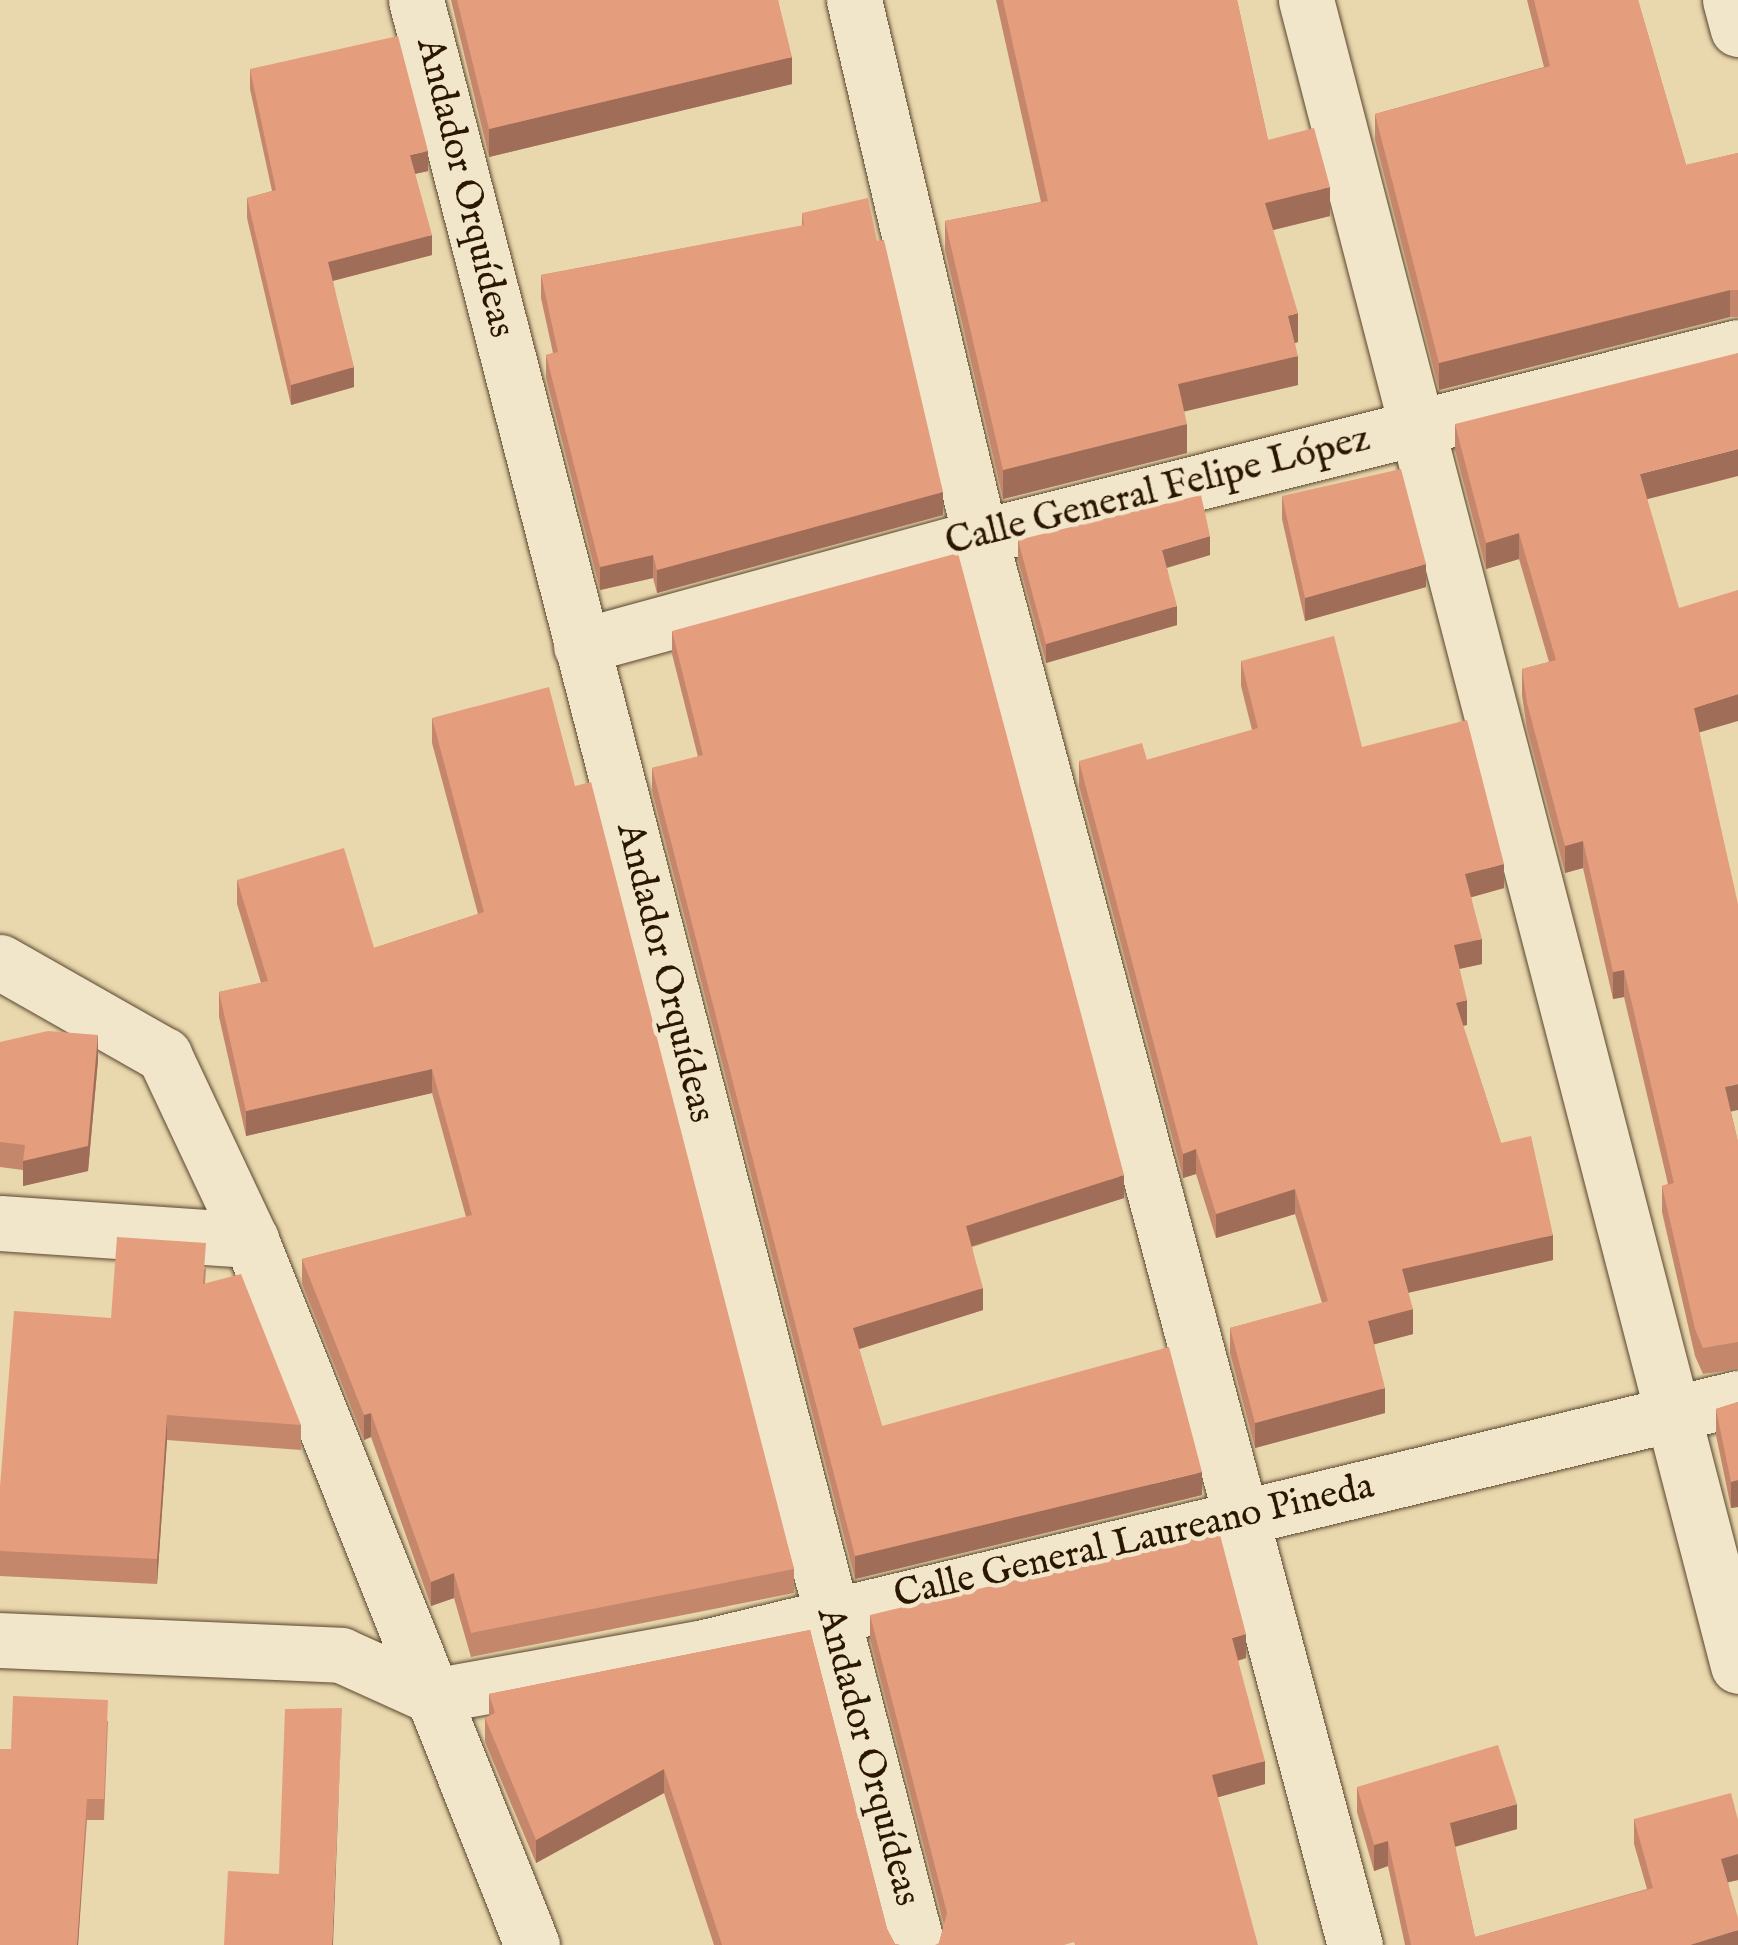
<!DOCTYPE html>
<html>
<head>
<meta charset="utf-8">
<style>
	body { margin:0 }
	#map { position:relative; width:1738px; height:1945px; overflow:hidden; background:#e9d7ad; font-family:"IM FELL English",serif }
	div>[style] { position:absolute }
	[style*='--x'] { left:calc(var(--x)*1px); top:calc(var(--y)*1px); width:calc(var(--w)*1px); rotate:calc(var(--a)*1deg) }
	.roads { filter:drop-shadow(0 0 2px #5a462d) drop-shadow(0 0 2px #5a462d) }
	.street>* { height:55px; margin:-27.5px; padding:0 27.5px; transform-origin:27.5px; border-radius:27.5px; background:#f1e5ca }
	.wall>* { inset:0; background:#c4876c }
	.shaded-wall>* { inset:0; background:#a06e58 }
	.building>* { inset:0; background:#e49d7d }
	span { translate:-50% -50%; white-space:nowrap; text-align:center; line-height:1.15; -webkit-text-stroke:9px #f1e5ca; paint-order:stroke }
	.street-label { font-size:38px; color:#2b1602 }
</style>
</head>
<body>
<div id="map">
	<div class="roads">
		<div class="street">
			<div style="--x:416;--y:0;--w:2008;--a:75.56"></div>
			<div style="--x:854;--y:0;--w:552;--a:76.8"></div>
			<div style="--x:980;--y:537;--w:1457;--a:75.09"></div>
			<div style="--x:1306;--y:0;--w:1721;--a:75.46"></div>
			<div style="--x:1730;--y:0;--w:30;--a:75"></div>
			<div style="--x:581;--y:646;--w:414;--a:-15.3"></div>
			<div style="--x:980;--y:537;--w:781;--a:-14.07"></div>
			<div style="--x:0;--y:962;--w:189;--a:29.6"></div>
			<div style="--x:164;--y:1055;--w:204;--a:64.8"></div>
			<div style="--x:251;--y:1240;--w:759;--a:68.27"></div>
			<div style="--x:0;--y:1223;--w:252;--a:3.9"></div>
			<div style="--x:0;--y:1640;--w:341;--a:2.5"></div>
			<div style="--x:341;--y:1655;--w:100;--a:24.3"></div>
			<div style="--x:432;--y:1696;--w:272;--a:-10.2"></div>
			<div style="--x:700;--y:1648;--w:1068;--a:-13.54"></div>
		</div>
	</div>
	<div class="wall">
		<div style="clip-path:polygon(451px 0,778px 0,792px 84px,489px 157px)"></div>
		<div style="clip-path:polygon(996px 0,1237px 0,1268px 140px,1330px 216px,1273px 230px,1298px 342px,1295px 343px,1298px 385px,1184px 411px,1187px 453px,1003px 499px,945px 250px,945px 221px,1041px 202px)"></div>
		<div style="clip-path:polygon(1527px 0,1638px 0,1686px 165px,1738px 153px,1738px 317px,1730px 317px,1439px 390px,1375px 140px,1375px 114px,1544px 67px)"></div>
		<div style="clip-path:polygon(250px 69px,428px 171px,415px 174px,432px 255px,333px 281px,354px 387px,291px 405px,247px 218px,247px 198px,272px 191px,250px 89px)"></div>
		<div style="clip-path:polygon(802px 213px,877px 241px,943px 515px,657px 593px,653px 578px,600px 590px,546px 378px,546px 355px,553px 353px,541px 298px,541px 275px,802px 226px)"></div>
		<div style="clip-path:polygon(1455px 424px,1647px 499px,1699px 733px,1731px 1112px,1738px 1142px,1738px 1369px,1703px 1374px,1695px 1356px,1662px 1212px,1662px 1186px,1668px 1184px,1624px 997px,1613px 999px,1583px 868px,1565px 873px,1527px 729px,1522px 696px,1522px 669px,1549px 662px,1519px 559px,1486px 569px,1455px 450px)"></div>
		<div style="clip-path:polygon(1282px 496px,1426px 587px,1305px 621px,1282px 519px)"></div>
		<div style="clip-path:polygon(1018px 540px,1210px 555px,1167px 568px,1177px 625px,1046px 663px,1018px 560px)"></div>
		<div style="clip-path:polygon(672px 631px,1124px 1198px,972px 1247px,983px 1310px,859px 1349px,882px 1426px,1202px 1495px,855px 1579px,652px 791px,652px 768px,698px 757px,672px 654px)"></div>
		<div style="clip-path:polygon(1241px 661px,1362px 747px,1504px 888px,1471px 897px,1482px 964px,1459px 969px,1467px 1025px,1463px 1026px,1501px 1143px,1553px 1260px,1408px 1293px,1413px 1334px,1374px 1344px,1385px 1413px,1255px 1448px,1230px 1353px,1230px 1328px,1322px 1303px,1295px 1214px,1216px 1238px,1196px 1174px,1183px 1178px,1079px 786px,1079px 761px,1147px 760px,1252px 730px,1241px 686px)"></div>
		<div style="clip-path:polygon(432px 718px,575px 786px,794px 1569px,794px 1593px,471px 1657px,454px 1598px,431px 1606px,371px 1437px,364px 1440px,302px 1284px,302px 1259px,466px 1217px,432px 1093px,246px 1136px,219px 1017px,219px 992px,261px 983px,237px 904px,237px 880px,374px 948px,478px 914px,432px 743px)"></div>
		<div style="clip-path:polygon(0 1042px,98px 1060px,88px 1171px,23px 1186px,23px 1170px,0 1167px)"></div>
		<div style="clip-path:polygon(206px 1268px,205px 1284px,301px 1425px,301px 1450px,167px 1440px,157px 1584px,0 1576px,0 1487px,111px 1318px)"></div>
		<div style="clip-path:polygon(1738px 1402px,1738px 1507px,1731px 1508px,1716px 1435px,1716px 1409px)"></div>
		<div style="clip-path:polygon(870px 1615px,1246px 1658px,1238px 1661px,1265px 1784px,1218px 1797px,939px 1943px,944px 1925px,870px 1639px)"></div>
		<div style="clip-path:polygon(810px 1630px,887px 1929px,895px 1944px,900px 1945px,714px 1945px,664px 1793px,536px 1863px,485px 1742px,485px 1718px,489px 1716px,489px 1694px)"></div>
		<div style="clip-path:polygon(108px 1721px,104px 1820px,87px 1820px,78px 1945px,0 1945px,11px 1749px)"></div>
		<div style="clip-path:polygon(1357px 1787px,1517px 1829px,1455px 1847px,1475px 1937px,1647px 1889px,1634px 1844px,1634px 1819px,1738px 1820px,1738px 1880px,1728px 1882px,1738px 1945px,1405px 1945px,1388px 1866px,1374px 1871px,1357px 1812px)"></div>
	</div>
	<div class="shaded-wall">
		<div style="clip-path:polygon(792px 57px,792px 84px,489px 157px,489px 129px)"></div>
		<div style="clip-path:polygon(428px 151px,428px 171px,410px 175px,410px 155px)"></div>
		<div style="clip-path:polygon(1330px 187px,1330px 216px,1265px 232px,1265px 203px)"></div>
		<div style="clip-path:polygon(432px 235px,432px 255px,328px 282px,328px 262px)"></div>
		<div style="clip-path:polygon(1730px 290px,1730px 317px,1439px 390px,1439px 363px)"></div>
		<div style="clip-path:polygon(1298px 313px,1298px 342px,1288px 345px,1288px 316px)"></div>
		<div style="clip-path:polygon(1298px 356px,1298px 385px,1178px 413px,1178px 384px)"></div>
		<div style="clip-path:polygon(354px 367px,354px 387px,291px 405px,291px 385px)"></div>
		<div style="clip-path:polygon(1187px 424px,1187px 453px,1003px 499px,1003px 470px)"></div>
		<div style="clip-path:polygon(1738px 449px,1738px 476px,1640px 501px,1640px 474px)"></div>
		<div style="clip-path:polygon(943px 492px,943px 515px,657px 593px,657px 570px)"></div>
		<div style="clip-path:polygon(1519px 533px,1519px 559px,1486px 569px,1486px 543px)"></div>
		<div style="clip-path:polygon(1210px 536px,1210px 555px,1162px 569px,1162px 550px)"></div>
		<div style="clip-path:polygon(653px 555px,653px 578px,600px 590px,600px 567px)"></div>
		<div style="clip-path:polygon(1426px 564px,1426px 587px,1305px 621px,1305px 598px)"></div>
		<div style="clip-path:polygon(1177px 606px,1177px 625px,1046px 663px,1046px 644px)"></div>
		<div style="clip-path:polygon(1738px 694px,1738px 721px,1694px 734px,1694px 708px)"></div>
		<div style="clip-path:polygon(1583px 841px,1583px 868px,1565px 873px,1565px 846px)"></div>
		<div style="clip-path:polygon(1504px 864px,1504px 888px,1465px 899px,1465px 874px)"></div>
		<div style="clip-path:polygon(1482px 939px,1482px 964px,1454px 970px,1454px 945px)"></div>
		<div style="clip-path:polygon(1624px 970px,1624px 997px,1613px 999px,1613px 972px)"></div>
		<div style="clip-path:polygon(1467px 1000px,1467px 1025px,1456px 1027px,1456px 1003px)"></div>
		<div style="clip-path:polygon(98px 1035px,98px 1060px,88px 1171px,23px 1186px,23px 1161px)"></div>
		<div style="clip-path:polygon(432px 1069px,432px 1093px,246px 1136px,246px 1111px)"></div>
		<div style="clip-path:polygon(1738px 1084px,1738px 1110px,1725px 1113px,1725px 1087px)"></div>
		<div style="clip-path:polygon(1196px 1149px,1196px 1174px,1183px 1178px,1183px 1154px)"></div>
		<div style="clip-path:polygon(1124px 1175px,1124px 1198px,966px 1248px,966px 1226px)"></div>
		<div style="clip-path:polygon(1295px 1189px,1295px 1214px,1216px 1238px,1216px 1214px)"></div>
		<div style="clip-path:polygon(1553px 1235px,1553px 1260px,1402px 1294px,1402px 1269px)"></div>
		<div style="clip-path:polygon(983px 1288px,983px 1310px,853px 1351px,853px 1328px)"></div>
		<div style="clip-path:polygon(1413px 1309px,1413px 1334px,1368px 1346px,1368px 1321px)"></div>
		<div style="clip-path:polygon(1385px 1388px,1385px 1413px,1255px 1448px,1255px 1423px)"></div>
		<div style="clip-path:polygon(371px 1413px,371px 1437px,364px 1440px,364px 1415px)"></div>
		<div style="clip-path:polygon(167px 1415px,167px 1440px,157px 1584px,157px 1559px)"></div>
		<div style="clip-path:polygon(1202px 1472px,1202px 1495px,855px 1579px,855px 1556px)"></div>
		<div style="clip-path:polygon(1738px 1480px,1738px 1507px,1731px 1508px,1731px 1482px)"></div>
		<div style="clip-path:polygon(454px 1573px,454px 1598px,431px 1606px,431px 1582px)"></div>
		<div style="clip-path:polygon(1246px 1634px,1246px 1658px,1232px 1662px,1232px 1638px)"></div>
		<div style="clip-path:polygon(342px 1708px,333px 1945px,332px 1945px)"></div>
		<div style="clip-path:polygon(1265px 1761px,1265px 1784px,1212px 1799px,1212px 1775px)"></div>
		<div style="clip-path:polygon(664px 1769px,664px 1793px,536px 1863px,536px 1840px)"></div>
		<div style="clip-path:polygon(87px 1799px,78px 1945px,77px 1945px)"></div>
		<div style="clip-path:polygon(1517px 1804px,1517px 1829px,1450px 1848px,1450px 1823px)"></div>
		<div style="clip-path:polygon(1388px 1841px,1388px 1866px,1374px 1871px,1374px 1845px)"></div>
		<div style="clip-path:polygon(1738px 1854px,1738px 1880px,1721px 1884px,1721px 1859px)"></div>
		<div style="clip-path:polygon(1738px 1930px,1738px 1945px,1690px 1945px)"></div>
	</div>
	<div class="building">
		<div style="clip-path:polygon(457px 0,778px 0,792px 57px,489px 129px)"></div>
		<div style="clip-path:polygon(1003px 0,1237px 0,1268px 140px,1314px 128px,1330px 187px,1265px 203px,1298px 313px,1288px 316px,1298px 356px,1178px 384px,1187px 424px,1003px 470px,945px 221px,1048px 201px)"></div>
		<div style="clip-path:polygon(1534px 0,1638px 0,1686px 165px,1738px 153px,1738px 290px,1730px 290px,1439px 363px,1375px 114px,1550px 66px)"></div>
		<div style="clip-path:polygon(398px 36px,428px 151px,410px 155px,432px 235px,328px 262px,354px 367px,291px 385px,247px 198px,276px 190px,250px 69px)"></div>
		<div style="clip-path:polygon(868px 198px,877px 241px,884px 240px,943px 492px,657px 570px,653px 555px,600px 567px,546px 355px,558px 352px,541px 275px,804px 225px,802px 213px)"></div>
		<div style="clip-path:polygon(1738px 353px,1738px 449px,1640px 474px,1679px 608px,1738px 590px,1738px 694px,1694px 708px,1738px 904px,1738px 1084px,1725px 1087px,1738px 1142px,1738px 1342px,1703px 1348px,1695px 1329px,1662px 1186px,1674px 1183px,1624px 970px,1613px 972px,1583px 841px,1565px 846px,1527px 703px,1522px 669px,1556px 660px,1519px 533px,1486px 543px,1455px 424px)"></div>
		<div style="clip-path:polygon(1401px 469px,1426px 564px,1305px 598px,1282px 496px)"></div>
		<div style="clip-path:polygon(1201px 495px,1210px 536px,1162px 550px,1177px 606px,1046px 644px,1018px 540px)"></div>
		<div style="clip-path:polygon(958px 553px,1124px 1175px,966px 1226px,983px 1288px,853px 1328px,882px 1426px,1169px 1347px,1202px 1472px,855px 1556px,652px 768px,703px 755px,672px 631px)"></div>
		<div style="clip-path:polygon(1334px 636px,1362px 747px,1467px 720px,1504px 864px,1465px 874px,1482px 939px,1454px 945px,1467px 1000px,1456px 1003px,1501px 1143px,1531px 1136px,1553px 1235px,1402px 1269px,1413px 1309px,1368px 1321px,1385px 1388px,1255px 1423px,1230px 1328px,1328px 1301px,1295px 1189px,1216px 1214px,1196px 1149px,1183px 1154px,1079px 761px,1142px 743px,1147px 760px,1258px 728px,1241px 661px)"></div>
		<div style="clip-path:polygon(549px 687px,575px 786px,591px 782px,794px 1569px,471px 1633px,454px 1573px,431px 1582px,371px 1413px,364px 1415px,302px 1259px,472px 1215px,432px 1069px,246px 1111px,219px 992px,268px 981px,237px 880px,344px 848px,374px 948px,484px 912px,432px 718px)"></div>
		<div style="clip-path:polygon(48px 1031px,98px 1035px,88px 1146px,23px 1161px,25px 1145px,0 1142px,0 1042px)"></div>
		<div style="clip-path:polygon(117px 1237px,206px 1243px,203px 1284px,241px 1274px,301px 1425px,167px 1415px,157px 1559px,0 1551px,0 1487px,14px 1311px,111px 1318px)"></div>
		<div style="clip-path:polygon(1738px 1402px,1738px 1480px,1731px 1482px,1716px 1409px)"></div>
		<div style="clip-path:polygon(1219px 1531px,1246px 1634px,1232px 1638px,1265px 1761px,1212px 1775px,1258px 1945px,1075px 1945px,1074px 1942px,1064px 1945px,935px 1945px,939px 1943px,947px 1913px,870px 1615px)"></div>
		<div style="clip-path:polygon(810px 1630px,887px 1929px,895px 1944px,900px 1945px,722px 1945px,664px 1769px,536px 1840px,485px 1718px,495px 1713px,489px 1694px)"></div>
		<div style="clip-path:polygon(13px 1696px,108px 1700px,104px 1799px,87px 1799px,77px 1945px,0 1945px,0 1749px,11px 1749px)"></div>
		<div style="clip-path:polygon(342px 1708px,332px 1945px,224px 1945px,228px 1871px,279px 1874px,285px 1709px)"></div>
		<div style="clip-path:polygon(1498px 1745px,1517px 1804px,1450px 1823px,1475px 1937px,1653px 1888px,1634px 1819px,1731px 1793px,1738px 1820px,1738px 1854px,1721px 1859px,1738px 1918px,1738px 1930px,1690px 1945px,1411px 1945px,1388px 1841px,1374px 1845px,1357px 1787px)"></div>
	</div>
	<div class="street-label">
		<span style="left:464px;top:188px;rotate:76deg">Andador Orquídeas</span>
		<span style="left:1158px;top:492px;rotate:-14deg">Calle General Felipe López</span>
		<span style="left:664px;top:973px;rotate:76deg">Andador Orquídeas</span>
		<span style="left:1134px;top:1542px;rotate:-13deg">Calle General Laureano Pineda</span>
		<span style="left:867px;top:1757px;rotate:75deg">Andador Orquídeas</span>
	</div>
</div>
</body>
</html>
